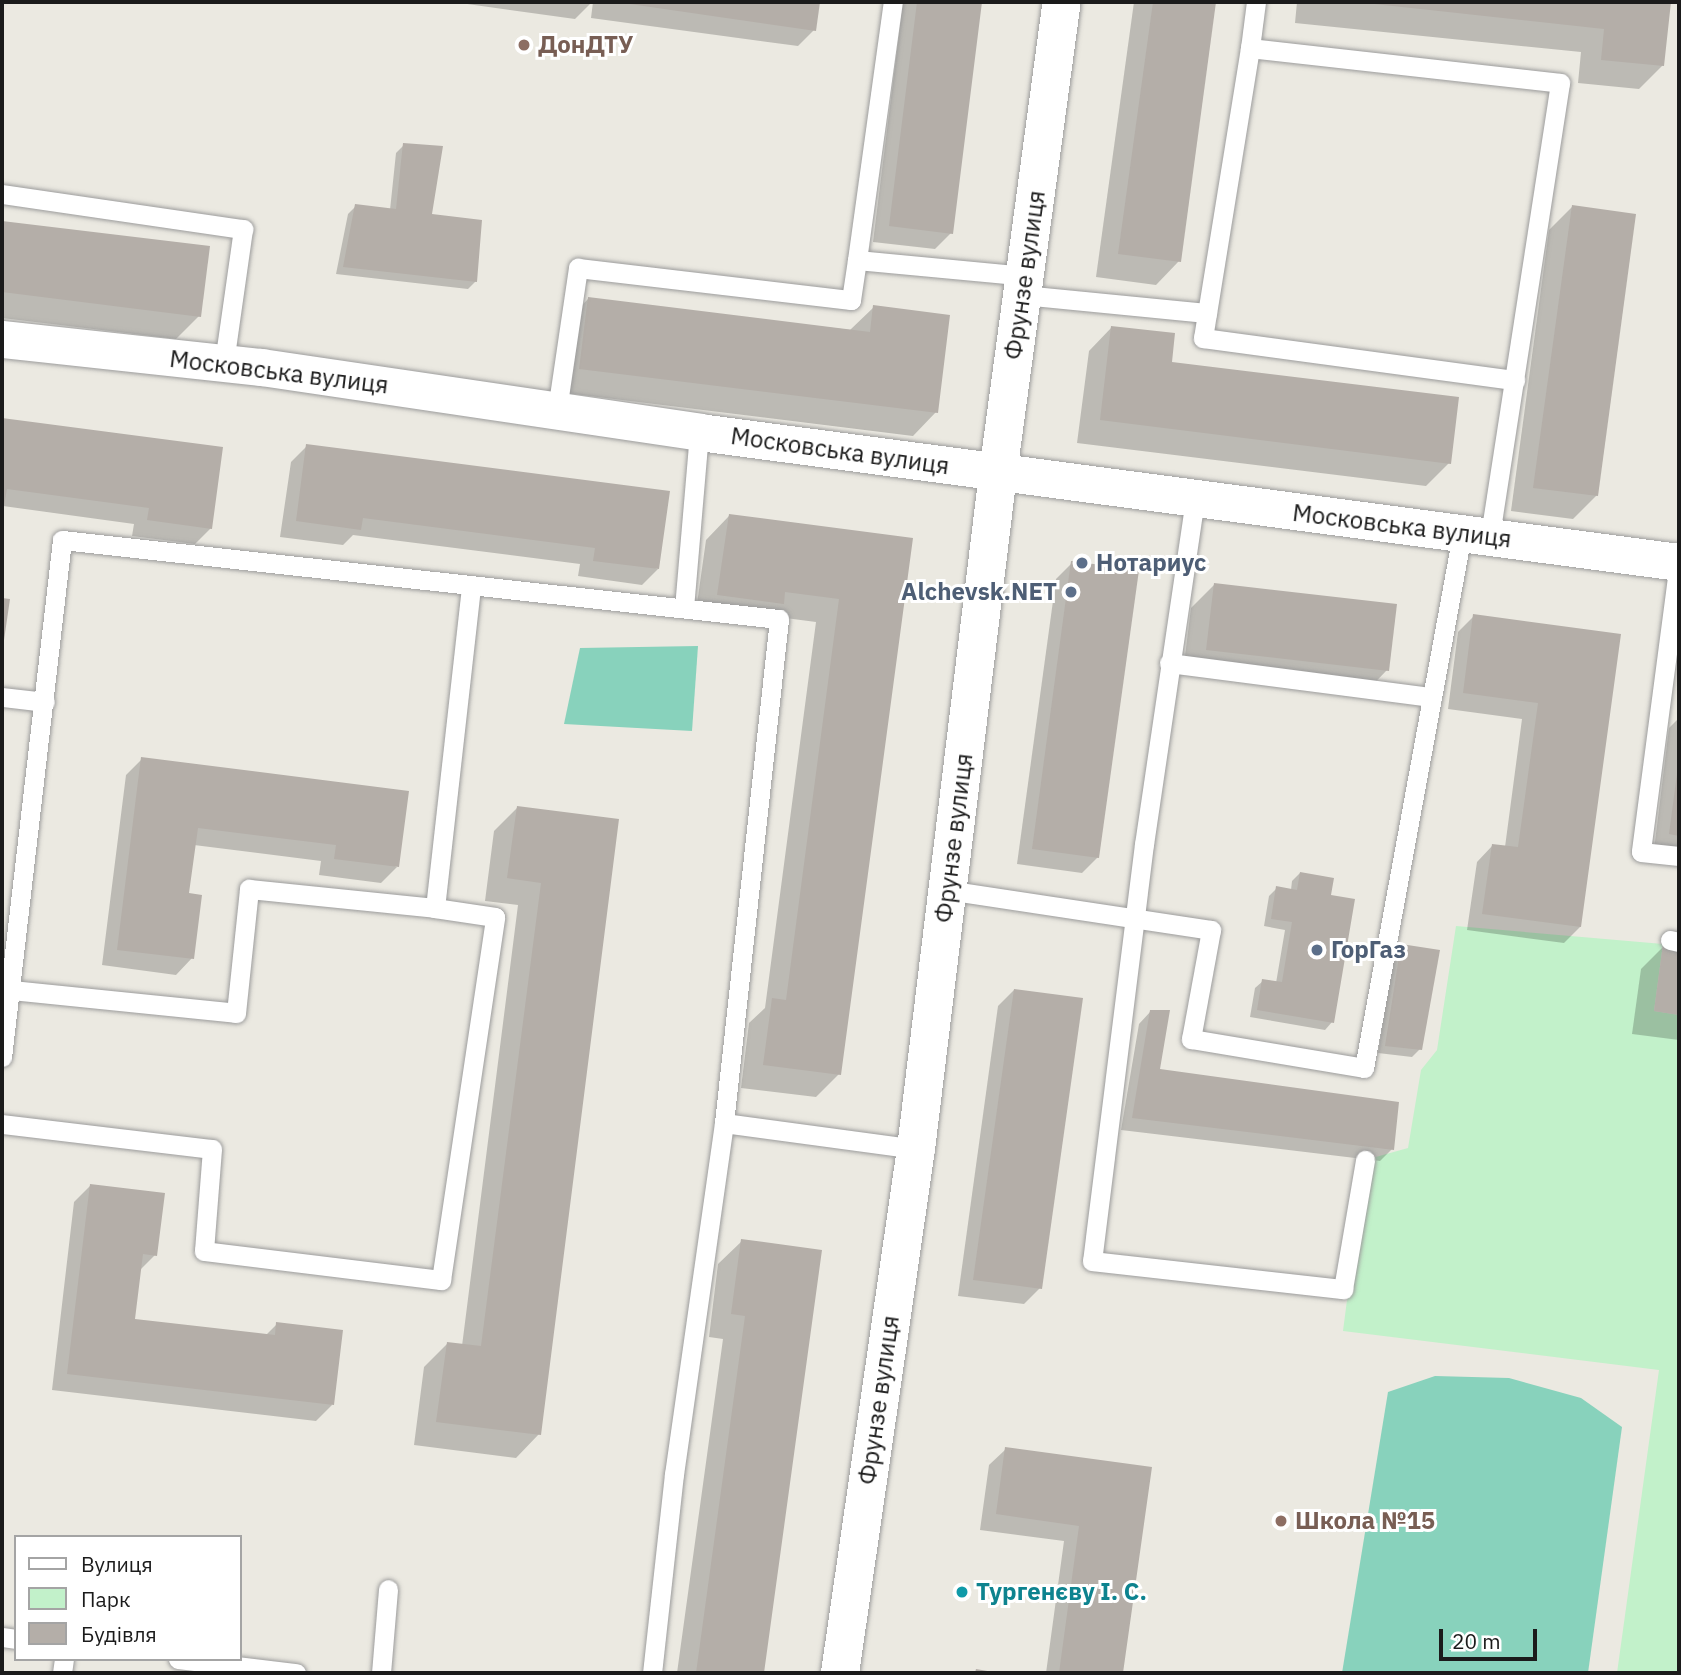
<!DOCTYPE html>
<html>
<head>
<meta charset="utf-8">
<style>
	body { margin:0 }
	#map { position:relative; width:1681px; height:1675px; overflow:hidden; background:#ebe9e1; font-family:"IBM Plex Sans",sans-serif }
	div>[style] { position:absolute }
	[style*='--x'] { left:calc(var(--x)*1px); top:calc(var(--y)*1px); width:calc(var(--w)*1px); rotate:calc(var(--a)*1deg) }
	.park>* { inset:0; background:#c2f1ca }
	.pitch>* { inset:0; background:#88d2bc }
	.shadow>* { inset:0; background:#0003 }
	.building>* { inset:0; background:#b4aea8 }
	.roads { filter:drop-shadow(0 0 2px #9c9c9c) drop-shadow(0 0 2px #9c9c9c) }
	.service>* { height:19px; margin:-9.5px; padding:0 9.5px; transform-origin:9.5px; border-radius:9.5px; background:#fff }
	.minor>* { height:37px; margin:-18.5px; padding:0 18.5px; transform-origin:18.5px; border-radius:18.5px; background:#fff }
	.tertiary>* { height:38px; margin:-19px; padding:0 19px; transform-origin:19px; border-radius:19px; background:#fff }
	.dots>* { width:19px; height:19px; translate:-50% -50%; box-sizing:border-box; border:4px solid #fff; border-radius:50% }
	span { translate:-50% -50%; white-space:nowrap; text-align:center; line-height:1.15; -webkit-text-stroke:6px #fff; paint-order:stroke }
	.education-label { font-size:24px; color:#785e54; font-weight:700 }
	.left { translate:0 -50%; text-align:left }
	.street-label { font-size:24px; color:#1b1b1b }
	.service-label { font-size:24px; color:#4e5e75; font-weight:700 }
	.right { translate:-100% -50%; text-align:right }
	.culture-label { font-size:24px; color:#0d838f; font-weight:700 }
	.frame { position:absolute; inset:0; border:4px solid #1b1b1b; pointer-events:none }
	.legend { position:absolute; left:14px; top:1535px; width:228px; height:126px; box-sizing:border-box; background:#fff; border:2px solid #a4a4a4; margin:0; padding:9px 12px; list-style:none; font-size:21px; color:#1b1b1b }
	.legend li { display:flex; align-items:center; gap:14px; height:35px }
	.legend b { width:35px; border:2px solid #a4a4a4 }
	.scale { position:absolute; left:1439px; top:1629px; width:98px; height:32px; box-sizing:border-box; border:4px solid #1b1b1b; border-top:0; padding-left:9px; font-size:21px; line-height:24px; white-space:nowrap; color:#1b1b1b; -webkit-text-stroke:5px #fff; paint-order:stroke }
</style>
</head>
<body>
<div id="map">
	<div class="park">
		<div style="clip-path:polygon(1456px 926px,1663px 944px,1654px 1011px,1679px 1015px,1679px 1673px,1617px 1673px,1659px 1370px,1343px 1331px,1365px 1160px,1408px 1148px,1421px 1070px,1437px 1050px)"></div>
	</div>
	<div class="pitch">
		<div style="clip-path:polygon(698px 646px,692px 731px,564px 724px,580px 648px)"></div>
		<div style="clip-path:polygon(1435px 1376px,1509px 1378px,1581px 1398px,1622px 1427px,1588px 1673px,1342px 1673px,1388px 1392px)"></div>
	</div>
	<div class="shadow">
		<div style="clip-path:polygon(453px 2px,592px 2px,575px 19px)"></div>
		<div style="clip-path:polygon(593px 2px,818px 2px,814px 30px,798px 46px,591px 18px)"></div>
		<div style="clip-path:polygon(903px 2px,980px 2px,951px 233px,935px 249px,873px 242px)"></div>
		<div style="clip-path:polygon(1134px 2px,1214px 2px,1179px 261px,1156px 285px,1096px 277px)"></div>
		<div style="clip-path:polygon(1297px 2px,1669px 2px,1663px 65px,1639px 89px,1578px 83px,1581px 52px,1295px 23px)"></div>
		<div style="clip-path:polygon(404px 145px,430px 215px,476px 281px,468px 289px,336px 274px,348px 214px,356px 206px,390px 210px,396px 153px)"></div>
		<div style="clip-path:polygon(1572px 207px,1597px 495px,1573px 519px,1511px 511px,1549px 230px)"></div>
		<div style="clip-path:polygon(2px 222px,208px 248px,199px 316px,176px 339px,2px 318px)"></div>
		<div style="clip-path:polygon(588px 299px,850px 330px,874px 307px,936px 412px,913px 436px,557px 392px,565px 323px)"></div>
		<div style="clip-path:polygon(1112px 327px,1170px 363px,1449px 463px,1426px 486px,1077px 443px,1089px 351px)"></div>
		<div style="clip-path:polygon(2px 420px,221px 449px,211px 528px,195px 544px,132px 536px,134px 524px,3px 506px,2px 516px)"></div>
		<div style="clip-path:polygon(307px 446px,658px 569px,642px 585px,578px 576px,580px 564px,353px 535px,343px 545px,280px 537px,291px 462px)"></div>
		<div style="clip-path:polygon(729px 516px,911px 540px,839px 1074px,816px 1097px,741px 1088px,749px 1023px,765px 1008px,816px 622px,770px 616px,759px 626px,695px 618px,706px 540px)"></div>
		<div style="clip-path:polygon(1072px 563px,1098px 857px,1082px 873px,1017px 864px,1056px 579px)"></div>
		<div style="clip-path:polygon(1214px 585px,1387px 670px,1364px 694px,1183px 672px,1191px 608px)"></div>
		<div style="clip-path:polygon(1474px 616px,1619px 635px,1580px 927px,1564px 943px,1467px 930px,1477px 862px,1493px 845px,1505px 847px,1522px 719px,1448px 709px,1458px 632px)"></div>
		<div style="clip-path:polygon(1679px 718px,1679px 853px,1654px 850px,1669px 728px)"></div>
		<div style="clip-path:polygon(142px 759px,397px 867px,381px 883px,319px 875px,321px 861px,194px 845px,187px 894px,192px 958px,176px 975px,102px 965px,126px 775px)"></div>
		<div style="clip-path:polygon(517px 808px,617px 821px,539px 1434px,516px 1458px,414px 1445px,424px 1367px,447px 1344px,462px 1346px,518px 905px,485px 901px,494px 831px)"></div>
		<div style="clip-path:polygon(1300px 873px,1329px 896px,1332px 1022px,1325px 1030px,1250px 1017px,1255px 988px,1263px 981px,1276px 983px,1285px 930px,1264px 926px,1269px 896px,1277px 888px,1291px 890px,1292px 881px)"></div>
		<div style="clip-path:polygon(1402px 946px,1420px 1049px,1412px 1057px,1378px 1053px,1394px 953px)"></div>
		<div style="clip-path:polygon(1664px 946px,1679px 948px,1679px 1040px,1632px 1034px,1641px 969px)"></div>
		<div style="clip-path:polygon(1014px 990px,1040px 1288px,1024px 1304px,958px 1296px,998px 1006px)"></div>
		<div style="clip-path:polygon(1151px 1011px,1158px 1071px,1392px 1149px,1380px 1161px,1121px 1130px,1139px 1024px)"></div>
		<div style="clip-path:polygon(90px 1186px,155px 1255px,139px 1271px,133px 1321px,265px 1336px,277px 1324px,332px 1405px,316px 1421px,52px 1390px,74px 1202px)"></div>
		<div style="clip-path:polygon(742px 1241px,820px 1251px,763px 1673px,677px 1673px,723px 1339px,709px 1337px,718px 1264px)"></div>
		<div style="clip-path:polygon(1006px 1449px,1150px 1469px,1121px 1673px,1046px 1673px,1064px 1541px,980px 1530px,989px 1465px)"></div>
	</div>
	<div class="building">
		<div style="clip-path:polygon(616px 2px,820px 2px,816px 31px)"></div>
		<div style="clip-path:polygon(917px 2px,982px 2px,953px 234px,889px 226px)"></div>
		<div style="clip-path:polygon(1153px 2px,1216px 2px,1181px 262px,1118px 254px)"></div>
		<div style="clip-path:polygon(1356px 2px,1671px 2px,1664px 66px,1601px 60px,1604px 29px)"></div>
		<div style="clip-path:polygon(403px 143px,443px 146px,432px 214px,482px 220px,477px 282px,343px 267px,355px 204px,396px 209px)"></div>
		<div style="clip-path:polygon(1572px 205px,1636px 214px,1598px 496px,1533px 488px)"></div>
		<div style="clip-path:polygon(2px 221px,210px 246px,201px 317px,2px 292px)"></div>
		<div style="clip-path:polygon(588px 297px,870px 332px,873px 305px,950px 315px,938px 413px,579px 369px)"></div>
		<div style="clip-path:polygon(1111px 326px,1175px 333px,1172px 362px,1459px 397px,1451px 464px,1100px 420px)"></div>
		<div style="clip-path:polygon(2px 418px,223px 447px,212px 529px,147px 520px,149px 508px,7px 489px,2px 517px)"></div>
		<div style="clip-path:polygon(306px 444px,670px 491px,659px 569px,593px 561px,595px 548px,363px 518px,361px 530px,296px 521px)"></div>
		<div style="clip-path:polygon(729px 514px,913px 538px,841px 1075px,763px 1065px,772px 998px,786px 1000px,839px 599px,785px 592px,784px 604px,717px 595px)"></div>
		<div style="clip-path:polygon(1071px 561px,1139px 570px,1099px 858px,1032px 849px)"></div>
		<div style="clip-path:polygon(1214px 583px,1397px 604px,1389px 671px,1206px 650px)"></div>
		<div style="clip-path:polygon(2px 598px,10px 599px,3px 647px,2px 647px)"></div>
		<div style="clip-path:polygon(1473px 614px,1621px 634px,1581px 927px,1482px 914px,1492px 844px,1518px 847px,1538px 703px,1463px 693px)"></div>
		<div style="clip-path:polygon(141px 757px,409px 791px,399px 867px,334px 859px,336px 845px,198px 828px,189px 893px,202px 895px,194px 959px,117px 950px)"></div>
		<div style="clip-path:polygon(1678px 766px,1679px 766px,1679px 836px,1669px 834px)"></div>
		<div style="clip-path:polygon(517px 806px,619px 819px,541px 1435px,436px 1422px,447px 1342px,481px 1346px,541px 883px,507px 878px)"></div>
		<div style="clip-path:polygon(1300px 872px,1334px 878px,1331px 895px,1355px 899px,1334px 1023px,1257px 1010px,1262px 979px,1282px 982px,1292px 922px,1271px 919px,1276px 886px,1297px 890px)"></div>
		<div style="clip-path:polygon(1401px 944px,1440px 950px,1422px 1050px,1385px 1046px)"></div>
		<div style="clip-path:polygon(1663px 944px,1679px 946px,1679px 1015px,1654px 1011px)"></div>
		<div style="clip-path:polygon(1014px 989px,1083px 998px,1042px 1289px,973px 1280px)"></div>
		<div style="clip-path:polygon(1150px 1010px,1170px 1010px,1160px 1069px,1399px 1102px,1394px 1150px,1132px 1118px)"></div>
		<div style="clip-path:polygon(90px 1184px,165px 1193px,157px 1256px,143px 1254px,135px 1319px,275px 1335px,276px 1322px,343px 1330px,334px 1405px,67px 1374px)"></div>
		<div style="clip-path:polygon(741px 1239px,822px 1250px,764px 1673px,696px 1673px,745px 1316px,731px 1314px)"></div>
		<div style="clip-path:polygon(1005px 1447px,1152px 1467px,1123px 1673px,1059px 1673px,1079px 1526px,996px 1514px)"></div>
		<div style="clip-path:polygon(976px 1669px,993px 1672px,992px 1673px,975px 1673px)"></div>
	</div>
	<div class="roads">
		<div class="service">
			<div style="--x:1256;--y:2;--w:46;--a:97.4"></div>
			<div style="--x:1250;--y:48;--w:312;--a:6.4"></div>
			<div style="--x:1560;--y:83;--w:459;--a:98.8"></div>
			<div style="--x:1250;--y:48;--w:294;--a:99.2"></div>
			<div style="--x:1203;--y:338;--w:315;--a:7.7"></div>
			<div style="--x:2;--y:194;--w:244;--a:8.3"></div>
			<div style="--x:243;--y:229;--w:135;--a:98.1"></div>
			<div style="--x:857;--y:260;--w:260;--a:-82.1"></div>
			<div style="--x:1022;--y:295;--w:186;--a:5.6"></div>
			<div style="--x:557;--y:410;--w:144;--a:-81.6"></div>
			<div style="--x:578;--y:268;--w:275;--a:6.7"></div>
			<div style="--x:851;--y:300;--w:40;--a:-81.5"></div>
			<div style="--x:857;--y:260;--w:169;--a:5.4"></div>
			<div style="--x:1195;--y:499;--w:349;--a:98.4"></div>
			<div style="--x:1144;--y:844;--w:420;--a:97.1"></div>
			<div style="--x:1092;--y:1261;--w:253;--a:6.4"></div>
			<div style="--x:1343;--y:1289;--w:131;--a:-80.3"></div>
			<div style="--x:1679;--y:562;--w:292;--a:97.5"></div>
			<div style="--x:1641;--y:852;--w:38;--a:6"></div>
			<div style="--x:684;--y:608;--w:177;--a:-85.1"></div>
			<div style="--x:1169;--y:663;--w:265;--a:7.4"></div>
			<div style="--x:2;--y:697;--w:43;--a:6.6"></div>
			<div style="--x:947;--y:890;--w:267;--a:8.6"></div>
			<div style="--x:1211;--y:930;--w:111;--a:100.4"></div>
			<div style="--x:1191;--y:1039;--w:175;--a:9.5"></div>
			<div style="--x:1364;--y:1068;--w:543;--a:-79.6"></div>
			<div style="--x:1670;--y:940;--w:9;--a:13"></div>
			<div style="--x:11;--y:990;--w:226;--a:5.8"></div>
			<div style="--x:236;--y:1013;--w:125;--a:-84"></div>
			<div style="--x:249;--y:889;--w:187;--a:5.8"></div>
			<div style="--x:435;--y:908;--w:324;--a:-83.6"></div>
			<div style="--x:2;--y:1057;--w:520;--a:-83.38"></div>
			<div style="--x:62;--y:540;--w:721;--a:6.29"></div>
			<div style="--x:779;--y:619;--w:507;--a:96.23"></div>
			<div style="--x:724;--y:1123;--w:355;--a:98.1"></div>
			<div style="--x:674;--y:1474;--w:200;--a:96.3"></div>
			<div style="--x:724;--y:1123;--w:194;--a:7.7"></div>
			<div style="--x:2;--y:1124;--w:211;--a:6.8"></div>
			<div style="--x:212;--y:1149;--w:102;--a:94.5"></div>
			<div style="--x:204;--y:1251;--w:239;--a:7"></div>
			<div style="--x:441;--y:1280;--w:367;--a:-81.5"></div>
			<div style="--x:495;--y:917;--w:61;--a:-171.5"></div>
			<div style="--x:2;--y:1637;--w:14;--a:8"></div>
			<div style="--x:178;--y:1659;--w:119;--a:6.8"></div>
			<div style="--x:62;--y:1673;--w:14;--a:-82"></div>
			<div style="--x:381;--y:1673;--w:84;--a:-85.2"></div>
		</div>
		<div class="minor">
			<div style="--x:2;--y:339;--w:261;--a:6.2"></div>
			<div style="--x:261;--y:367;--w:443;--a:8.4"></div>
			<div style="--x:699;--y:432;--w:989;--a:7.56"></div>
		</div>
		<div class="tertiary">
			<div style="--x:840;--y:1673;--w:529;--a:-81.75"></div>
			<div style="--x:916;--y:1149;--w:681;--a:-83.08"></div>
			<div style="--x:998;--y:473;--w:475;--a:-82.3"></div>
		</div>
	</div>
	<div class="dots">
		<div style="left:524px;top:45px;background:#8d6e63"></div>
		<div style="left:1082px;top:563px;background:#5c6f8a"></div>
		<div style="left:1071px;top:592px;background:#5c6f8a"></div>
		<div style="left:1317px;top:950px;background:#5c6f8a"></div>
		<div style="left:1281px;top:1521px;background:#8d6e63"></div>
		<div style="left:962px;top:1592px;background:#0f9aa8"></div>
	</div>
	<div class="education-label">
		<span class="left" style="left:538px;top:45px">ДонДТУ</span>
		<span class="left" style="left:1295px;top:1521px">Школа №15</span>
	</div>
	<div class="street-label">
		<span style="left:1025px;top:275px;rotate:-82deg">Фрунзе вулиця</span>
		<span style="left:279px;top:372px;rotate:7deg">Московська вулиця</span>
		<span style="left:840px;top:451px;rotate:8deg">Московська вулиця</span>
		<span style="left:1402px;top:526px;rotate:7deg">Московська вулиця</span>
		<span style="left:954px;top:838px;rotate:-83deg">Фрунзе вулиця</span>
		<span style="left:879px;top:1400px;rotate:-82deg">Фрунзе вулиця</span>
	</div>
	<div class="service-label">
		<span class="left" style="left:1096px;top:563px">Нотариус</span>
		<span class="right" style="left:1057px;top:592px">Alchevsk.NET</span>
		<span class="left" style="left:1331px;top:950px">ГорГаз</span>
	</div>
	<div class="culture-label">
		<span class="left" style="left:976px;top:1592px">Тургенєву І. С.</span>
	</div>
	<div class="frame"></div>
	<ul class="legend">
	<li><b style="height:9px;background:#fff"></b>Вулиця</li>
	<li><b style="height:19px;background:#c2f1ca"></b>Парк</li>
	<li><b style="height:19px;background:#b4aea8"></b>Будівля</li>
	</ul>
	<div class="scale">20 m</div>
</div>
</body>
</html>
